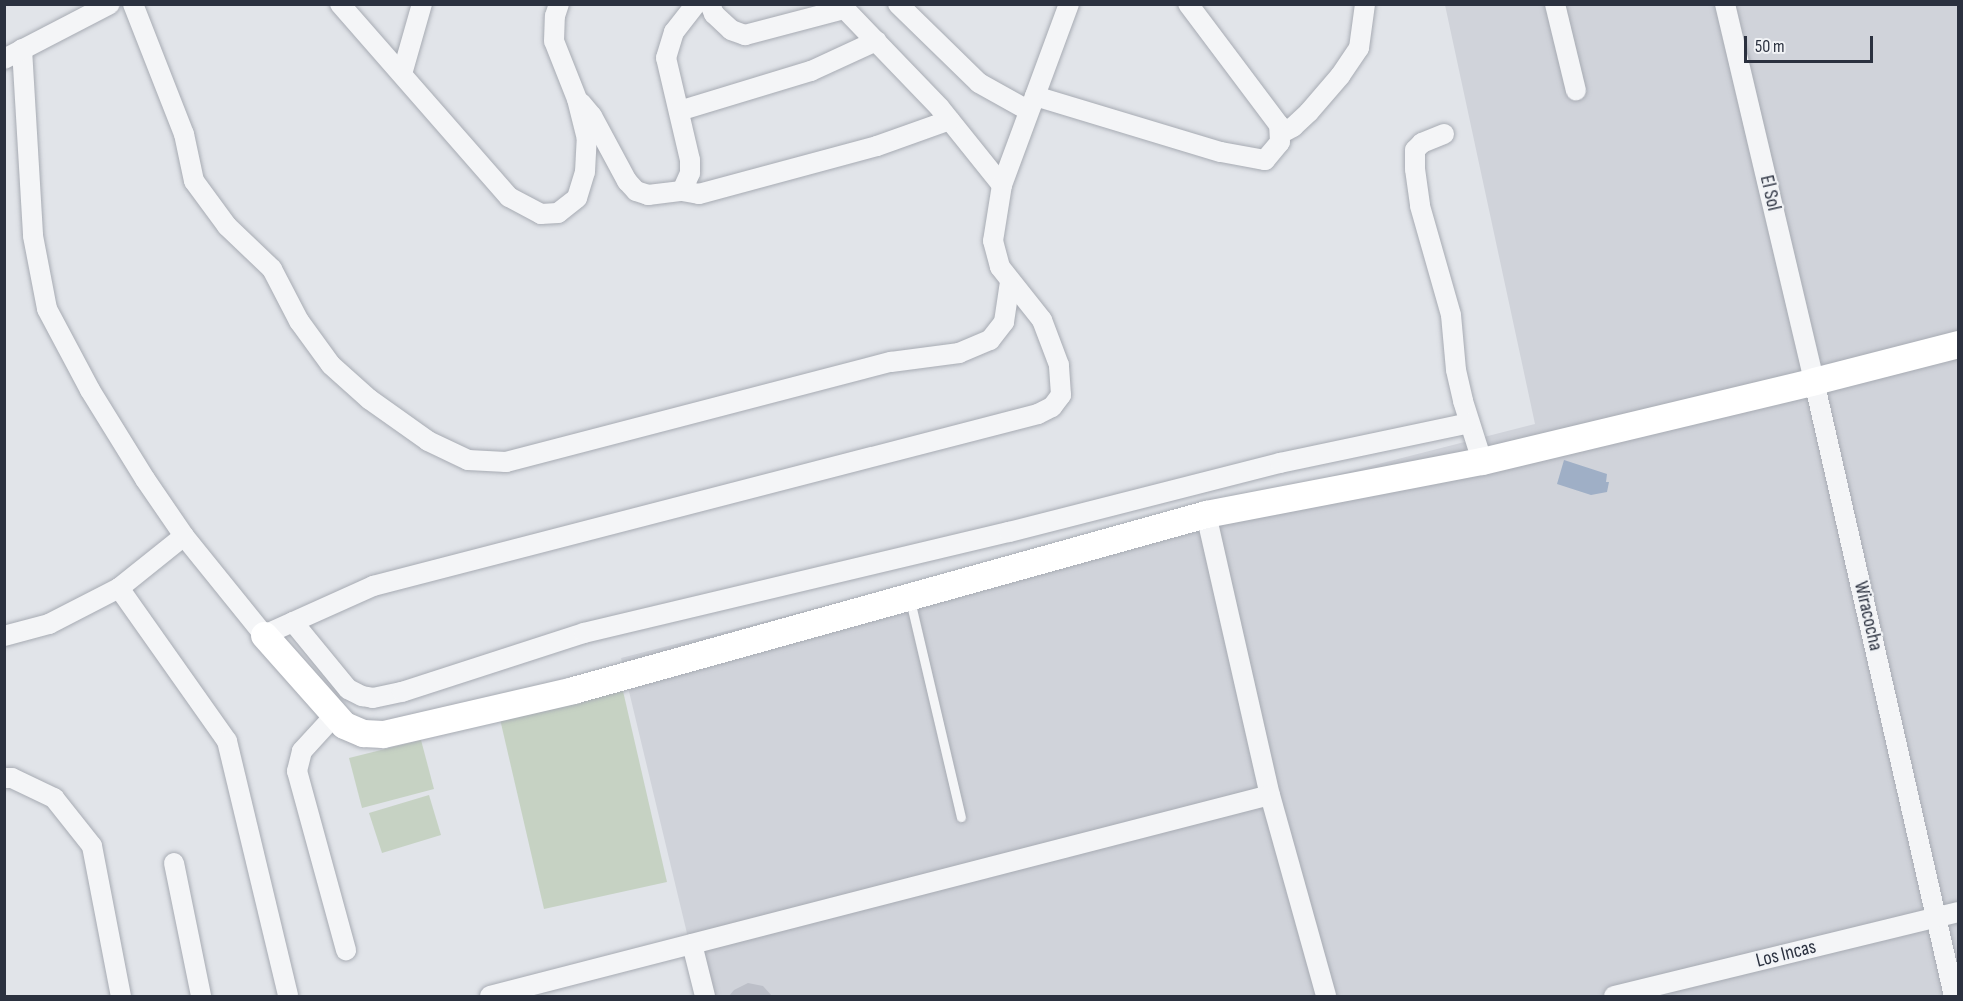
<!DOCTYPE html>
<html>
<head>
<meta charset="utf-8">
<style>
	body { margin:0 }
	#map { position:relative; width:1963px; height:1001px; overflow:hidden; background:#e1e4e9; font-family:"Sofia Sans Condensed",sans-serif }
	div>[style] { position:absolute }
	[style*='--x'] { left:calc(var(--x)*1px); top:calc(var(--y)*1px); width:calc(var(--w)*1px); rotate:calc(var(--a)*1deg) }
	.built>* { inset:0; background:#d0d3da }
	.green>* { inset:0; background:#c6d2c3 }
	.water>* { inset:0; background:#9fafc6 }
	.building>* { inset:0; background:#bcbfc8 }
	.roads { filter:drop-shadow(0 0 2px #a7abb3) drop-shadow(0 0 2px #a7abb3) }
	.lane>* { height:9px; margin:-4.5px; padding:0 4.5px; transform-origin:4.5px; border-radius:4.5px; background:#f4f5f7 }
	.street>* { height:20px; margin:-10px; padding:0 10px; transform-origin:10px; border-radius:10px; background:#f4f5f7 }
	.secondary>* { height:27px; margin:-13.5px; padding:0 13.5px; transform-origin:13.5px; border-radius:13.5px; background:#fff }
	span { translate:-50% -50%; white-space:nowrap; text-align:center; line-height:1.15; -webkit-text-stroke:4.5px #f1f3f6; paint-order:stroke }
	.street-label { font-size:20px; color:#2b313f }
	.frame { position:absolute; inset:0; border:6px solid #2b313f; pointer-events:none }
	.scale { position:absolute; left:1744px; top:36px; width:129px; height:27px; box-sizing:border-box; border:3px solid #2b313f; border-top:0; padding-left:8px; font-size:18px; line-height:21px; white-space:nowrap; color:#2b313f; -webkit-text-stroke:4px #f1f3f6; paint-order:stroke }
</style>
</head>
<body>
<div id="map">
	<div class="built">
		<div style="clip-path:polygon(1445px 5px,1958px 5px,1958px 996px,702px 996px,621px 658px,1535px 424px)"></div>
	</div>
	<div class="green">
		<div style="clip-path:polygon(623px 691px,667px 882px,544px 909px,500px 719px)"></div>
		<div style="clip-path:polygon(421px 740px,434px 789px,362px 808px,349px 758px)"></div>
		<div style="clip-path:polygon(429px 795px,441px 835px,382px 853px,369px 813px)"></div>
	</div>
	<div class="water">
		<div style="clip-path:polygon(1564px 460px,1607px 474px,1606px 482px,1609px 482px,1607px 492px,1591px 495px,1557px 484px)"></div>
	</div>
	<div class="building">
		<div style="clip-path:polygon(748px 983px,763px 986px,772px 996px,729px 996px,734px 990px)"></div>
	</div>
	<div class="roads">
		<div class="lane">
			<div style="--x:910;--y:600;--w:223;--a:76.8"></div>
		</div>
		<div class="street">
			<div style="--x:133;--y:4;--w:140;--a:68.6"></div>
			<div style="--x:184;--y:134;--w:48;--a:78"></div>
			<div style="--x:194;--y:181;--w:56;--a:53.7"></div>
			<div style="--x:227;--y:226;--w:62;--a:43.7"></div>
			<div style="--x:272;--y:269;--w:59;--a:62.6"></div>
			<div style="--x:299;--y:321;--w:54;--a:54"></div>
			<div style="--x:331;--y:365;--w:51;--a:41.8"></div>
			<div style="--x:369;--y:399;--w:72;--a:35.4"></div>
			<div style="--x:428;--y:441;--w:44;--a:25.4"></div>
			<div style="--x:468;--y:460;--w:38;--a:3"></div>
			<div style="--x:506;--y:462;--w:398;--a:-14.6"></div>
			<div style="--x:891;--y:362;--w:69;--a:-7.5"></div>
			<div style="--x:959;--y:353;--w:34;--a:-23"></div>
			<div style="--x:990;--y:340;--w:23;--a:-52"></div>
			<div style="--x:1004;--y:322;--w:40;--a:-81.5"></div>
			<div style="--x:340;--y:4;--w:257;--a:48.8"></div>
			<div style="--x:509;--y:197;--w:36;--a:28"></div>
			<div style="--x:541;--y:214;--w:17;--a:-3"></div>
			<div style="--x:558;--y:213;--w:24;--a:-38"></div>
			<div style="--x:577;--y:198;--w:27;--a:-73"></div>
			<div style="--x:585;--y:172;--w:33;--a:-87"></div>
			<div style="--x:587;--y:139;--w:41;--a:-104"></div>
			<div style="--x:577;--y:99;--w:62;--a:-111.6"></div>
			<div style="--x:554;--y:41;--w:25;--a:-88"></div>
			<div style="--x:555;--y:16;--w:13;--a:-72"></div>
			<div style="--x:710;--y:4;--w:11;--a:68"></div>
			<div style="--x:714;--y:14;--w:23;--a:43"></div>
			<div style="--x:731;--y:30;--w:15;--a:20"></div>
			<div style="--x:745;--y:35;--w:102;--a:-14.7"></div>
			<div style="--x:840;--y:4;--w:144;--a:46.1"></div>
			<div style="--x:940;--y:108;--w:99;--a:51.2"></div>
			<div style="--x:898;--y:4;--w:113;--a:44.3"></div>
			<div style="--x:979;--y:83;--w:57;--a:29.2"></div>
			<div style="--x:1555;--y:4;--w:89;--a:76.4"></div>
			<div style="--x:1725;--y:4;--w:387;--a:76.7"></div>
			<div style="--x:1814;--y:381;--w:631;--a:77.18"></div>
			<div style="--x:22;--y:49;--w:187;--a:86.6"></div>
			<div style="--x:33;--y:236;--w:74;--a:79.1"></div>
			<div style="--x:47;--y:309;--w:92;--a:62"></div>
			<div style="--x:90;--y:390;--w:105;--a:58.3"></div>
			<div style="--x:145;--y:479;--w:69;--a:55.6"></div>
			<div style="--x:184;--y:536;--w:127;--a:51.1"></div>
			<div style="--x:264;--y:635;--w:120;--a:-24.2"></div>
			<div style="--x:373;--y:586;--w:687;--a:-14.5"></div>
			<div style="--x:1038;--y:414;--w:16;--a:-27"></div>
			<div style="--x:1052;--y:407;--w:15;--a:-53"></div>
			<div style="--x:1061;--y:395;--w:30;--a:-94"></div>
			<div style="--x:1059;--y:365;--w:48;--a:-110.7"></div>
			<div style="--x:1042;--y:320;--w:68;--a:-128.4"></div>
			<div style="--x:1000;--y:267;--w:27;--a:-105"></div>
			<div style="--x:993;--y:241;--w:57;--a:-80.9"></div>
			<div style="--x:1002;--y:185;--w:193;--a:-69.7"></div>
			<div style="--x:4;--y:59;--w:119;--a:-27.4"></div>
			<div style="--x:402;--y:74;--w:73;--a:-74.1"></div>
			<div style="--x:1035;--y:96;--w:194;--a:16.8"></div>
			<div style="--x:1221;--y:152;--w:45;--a:10.3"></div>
			<div style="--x:1265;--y:160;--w:23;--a:-50"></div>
			<div style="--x:1280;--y:142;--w:17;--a:-93"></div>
			<div style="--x:1279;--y:125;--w:151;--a:-126.9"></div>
			<div style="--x:581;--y:103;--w:17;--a:50"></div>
			<div style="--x:592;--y:116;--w:74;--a:61.7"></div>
			<div style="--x:627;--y:181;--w:13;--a:48"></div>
			<div style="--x:636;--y:191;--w:13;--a:18"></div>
			<div style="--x:648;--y:195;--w:34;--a:-7"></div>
			<div style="--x:682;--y:191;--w:20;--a:-66"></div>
			<div style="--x:690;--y:173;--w:13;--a:-90"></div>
			<div style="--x:690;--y:160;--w:105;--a:-103.2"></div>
			<div style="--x:666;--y:58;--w:27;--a:-73"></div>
			<div style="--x:674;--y:32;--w:36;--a:-52"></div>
			<div style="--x:679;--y:111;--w:138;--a:-16.9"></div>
			<div style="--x:811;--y:71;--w:72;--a:-24.8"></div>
			<div style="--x:1280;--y:134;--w:15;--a:-28"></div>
			<div style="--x:1293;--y:127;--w:22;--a:-43"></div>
			<div style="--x:1309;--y:112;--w:48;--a:-49.3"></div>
			<div style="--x:1340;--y:76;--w:34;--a:-56"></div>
			<div style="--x:1359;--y:48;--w:44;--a:-82.2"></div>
			<div style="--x:1444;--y:134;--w:24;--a:158"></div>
			<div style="--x:1422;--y:143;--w:10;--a:135"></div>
			<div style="--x:1415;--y:150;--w:19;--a:90"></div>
			<div style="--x:1415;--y:169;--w:37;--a:82"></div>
			<div style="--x:1420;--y:206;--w:113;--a:74.1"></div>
			<div style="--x:1451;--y:315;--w:55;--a:84.8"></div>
			<div style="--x:1456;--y:370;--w:32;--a:77"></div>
			<div style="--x:1463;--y:401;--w:63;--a:72.4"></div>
			<div style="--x:682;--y:191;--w:17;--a:10"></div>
			<div style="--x:699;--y:194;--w:184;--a:-15.1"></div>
			<div style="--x:877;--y:146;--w:77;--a:-19.6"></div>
			<div style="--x:1206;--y:514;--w:288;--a:77.2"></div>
			<div style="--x:1270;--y:795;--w:209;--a:74.4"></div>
			<div style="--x:184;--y:536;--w:83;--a:141.3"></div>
			<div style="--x:119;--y:588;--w:187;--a:54.8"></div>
			<div style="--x:227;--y:741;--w:262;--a:76.5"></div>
			<div style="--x:293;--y:622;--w:87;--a:50.6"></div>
			<div style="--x:348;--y:689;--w:16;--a:27"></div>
			<div style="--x:362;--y:696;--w:11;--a:10"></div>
			<div style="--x:373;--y:698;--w:30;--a:-12"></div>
			<div style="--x:402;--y:692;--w:191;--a:-18"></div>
			<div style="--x:584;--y:633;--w:437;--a:-13.4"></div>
			<div style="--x:1009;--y:532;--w:280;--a:-14.3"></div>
			<div style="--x:1280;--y:463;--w:193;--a:-11.9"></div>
			<div style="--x:4;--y:636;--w:47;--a:-14.9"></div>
			<div style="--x:49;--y:624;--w:79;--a:-27.2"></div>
			<div style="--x:335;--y:715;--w:49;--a:132.5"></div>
			<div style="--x:302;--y:751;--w:21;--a:104"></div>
			<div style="--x:297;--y:771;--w:186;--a:74.7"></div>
			<div style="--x:4;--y:778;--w:8;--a:0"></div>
			<div style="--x:12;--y:778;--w:47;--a:25.5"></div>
			<div style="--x:54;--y:798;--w:61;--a:51.6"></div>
			<div style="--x:92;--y:846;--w:153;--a:79.1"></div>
			<div style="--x:174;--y:863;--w:136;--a:78.5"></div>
			<div style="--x:692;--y:944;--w:54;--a:76"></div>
			<div style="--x:490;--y:996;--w:805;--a:-14.45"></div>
			<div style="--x:1614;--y:996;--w:354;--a:-13.7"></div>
		</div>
		<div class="secondary">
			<div style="--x:264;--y:635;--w:120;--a:48.4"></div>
			<div style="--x:344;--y:725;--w:21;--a:23"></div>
			<div style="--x:363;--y:733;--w:20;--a:3"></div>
			<div style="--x:383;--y:734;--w:195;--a:-13"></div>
			<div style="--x:573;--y:690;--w:657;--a:-15.54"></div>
			<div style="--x:1206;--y:514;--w:281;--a:-10.9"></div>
			<div style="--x:1482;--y:461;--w:342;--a:-13.5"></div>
			<div style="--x:1814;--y:381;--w:149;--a:-14.4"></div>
		</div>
	</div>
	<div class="street-label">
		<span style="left:1770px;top:193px;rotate:77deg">El Sol</span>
		<span style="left:1868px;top:616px;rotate:77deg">Wiracocha</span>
		<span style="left:1786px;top:954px;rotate:-14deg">Los Incas</span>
	</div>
	<div class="frame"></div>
	<div class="scale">50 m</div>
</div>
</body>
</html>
